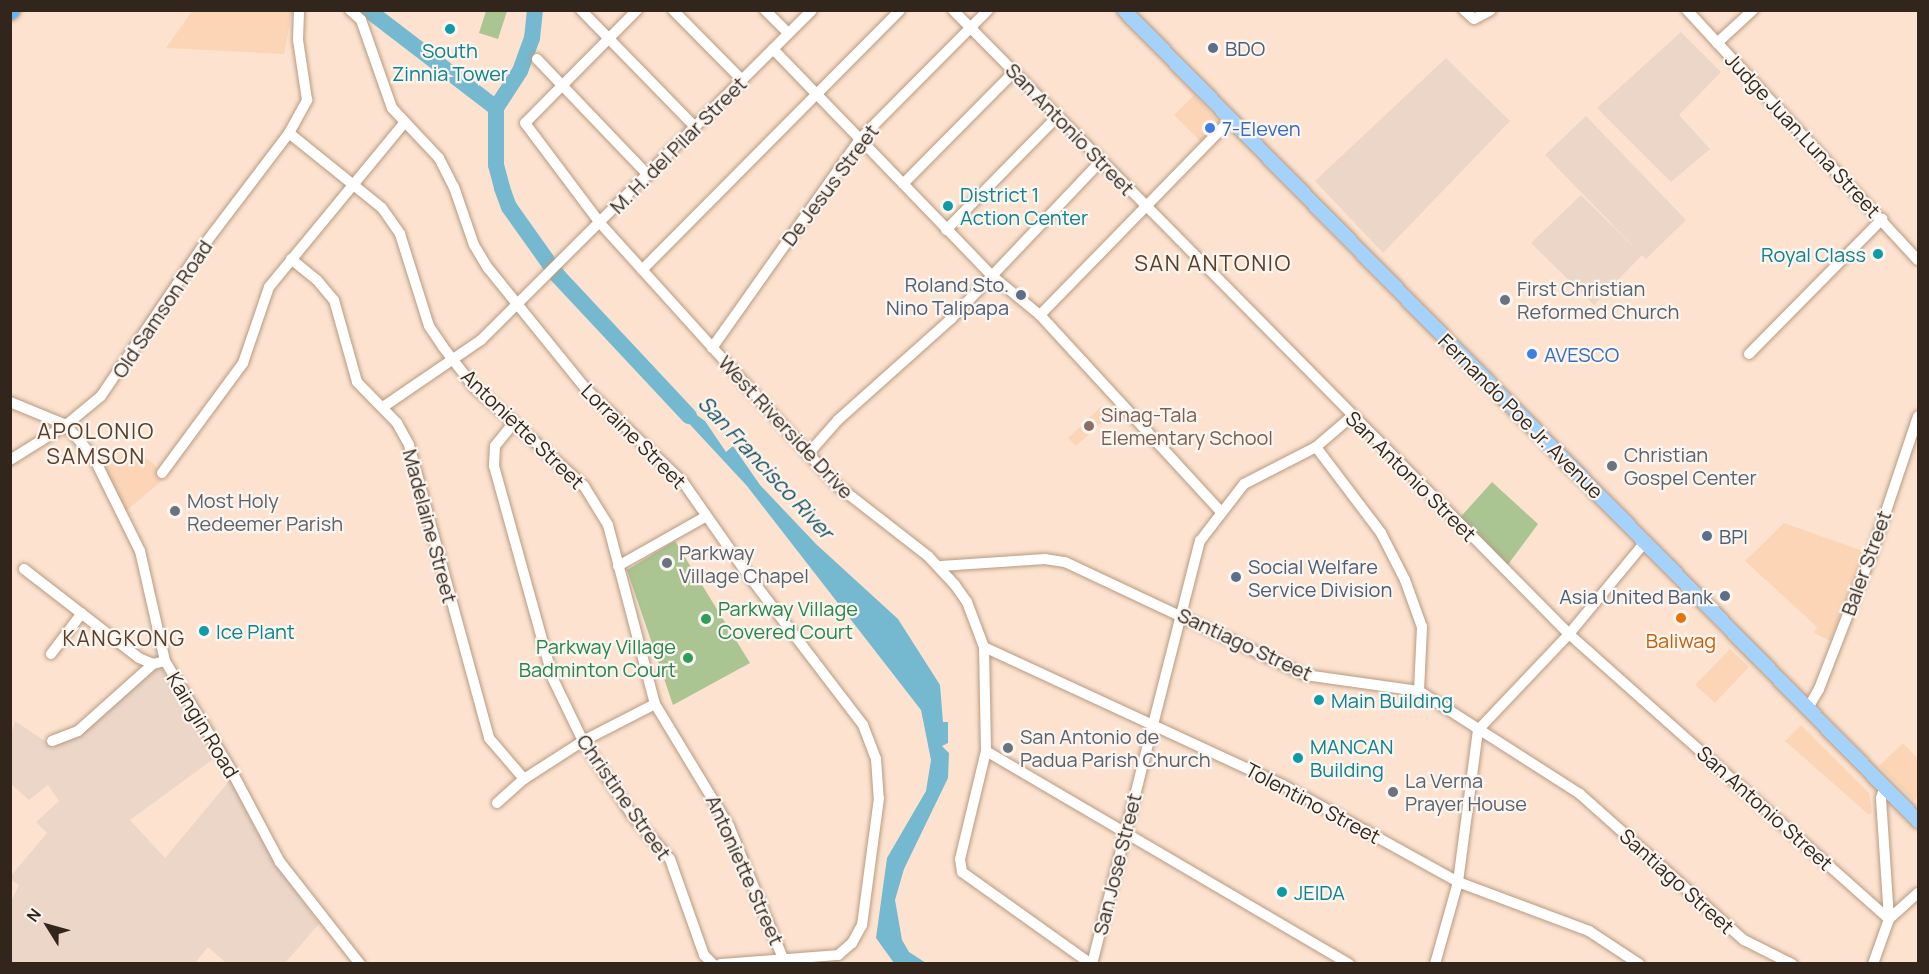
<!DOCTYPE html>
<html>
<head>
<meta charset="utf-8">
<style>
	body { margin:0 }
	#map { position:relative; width:1929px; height:974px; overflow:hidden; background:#fde3cf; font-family:Manrope,sans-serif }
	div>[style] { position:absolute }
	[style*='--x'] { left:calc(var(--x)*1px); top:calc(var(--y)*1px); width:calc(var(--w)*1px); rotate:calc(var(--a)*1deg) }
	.built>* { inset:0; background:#fbd5b6 }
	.industrial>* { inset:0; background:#ebd6c8 }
	.green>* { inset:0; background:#aac492 }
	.water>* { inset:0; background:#74b9cf }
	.river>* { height:16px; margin:-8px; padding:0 8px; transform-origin:8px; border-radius:8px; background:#74b9cf }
	.roads { filter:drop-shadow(0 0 2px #b89a82) drop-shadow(0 0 2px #b89a82) }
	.minor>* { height:10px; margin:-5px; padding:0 5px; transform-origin:5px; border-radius:5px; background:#fff }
	.major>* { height:14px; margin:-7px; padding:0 7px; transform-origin:7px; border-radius:7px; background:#a4d2fb }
	.highway>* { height:16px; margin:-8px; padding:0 8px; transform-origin:8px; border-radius:8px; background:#67b4f9 }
	.dots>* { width:16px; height:16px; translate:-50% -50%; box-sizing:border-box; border:3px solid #fbf5f0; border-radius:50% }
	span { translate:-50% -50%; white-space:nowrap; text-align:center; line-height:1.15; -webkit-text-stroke:4.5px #fbf5f0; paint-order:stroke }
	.service-label { font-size:20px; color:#4e5e75 }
	.left { translate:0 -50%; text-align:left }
	.right { translate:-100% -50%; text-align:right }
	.culture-label { font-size:20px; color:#0d838f }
	.shop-label { font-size:20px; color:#366cbe }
	.street-label { font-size:20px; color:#32261c }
	.worship-label { font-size:20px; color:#5b616d }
	.education-label { font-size:20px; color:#785e54 }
	.leisure-label { font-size:20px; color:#27864d }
	.food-label { font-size:20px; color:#c56008 }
	.water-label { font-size:21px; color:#114c5d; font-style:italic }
	.neighbourhood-label { font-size:21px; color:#593f2a; letter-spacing:1.5px }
	.quarter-label { font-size:22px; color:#593f2a; letter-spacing:1.5px }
	.frame { position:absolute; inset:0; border:12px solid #32261c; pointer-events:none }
	.north { position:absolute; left:18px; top:896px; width:60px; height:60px; -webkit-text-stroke:4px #fbf5f0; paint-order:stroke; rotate:307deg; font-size:16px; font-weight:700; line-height:24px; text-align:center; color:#32261c }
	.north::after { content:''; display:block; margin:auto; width:21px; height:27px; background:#32261c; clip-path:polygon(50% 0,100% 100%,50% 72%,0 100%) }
</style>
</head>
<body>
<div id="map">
	<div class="built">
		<div style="clip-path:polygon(192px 11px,292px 11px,284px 54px,166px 48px)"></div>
		<div style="clip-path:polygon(1194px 95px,1221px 124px,1202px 143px,1174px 115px)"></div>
		<div style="clip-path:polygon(1102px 406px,1110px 415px,1076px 446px,1068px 438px)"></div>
		<div style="clip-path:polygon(134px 449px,154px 464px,163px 480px,126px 511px,104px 468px)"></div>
		<div style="clip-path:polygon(1784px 523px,1866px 552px,1830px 641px,1814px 633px,1817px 627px,1745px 561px)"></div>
		<div style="clip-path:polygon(1730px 649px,1749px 667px,1715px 703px,1695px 685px)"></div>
		<div style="clip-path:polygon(1801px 725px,1869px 793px,1872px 812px,1869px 815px,1785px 741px)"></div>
		<div style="clip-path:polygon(1903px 743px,1918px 759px,1918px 797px,1914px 801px,1879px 766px)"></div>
	</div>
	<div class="industrial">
		<div style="clip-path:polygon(1681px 32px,1721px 72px,1679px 115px,1710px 149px,1671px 182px,1597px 108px)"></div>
		<div style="clip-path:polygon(1446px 58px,1510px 121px,1383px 253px,1315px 181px)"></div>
		<div style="clip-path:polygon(1586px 116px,1686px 220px,1646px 259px,1642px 255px,1594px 305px,1531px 243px,1581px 195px,1641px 254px,1545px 155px)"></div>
		<div style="clip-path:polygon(158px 663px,216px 757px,130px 820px,165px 858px,230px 780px,271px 857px,319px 924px,285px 963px,226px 963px,208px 947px,195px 963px,11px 963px,11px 902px,19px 885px,11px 880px,11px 876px,47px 833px,36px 822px,59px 801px,48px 785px,29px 800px,11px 784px,11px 735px,15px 721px,51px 745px,78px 735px)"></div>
	</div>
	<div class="green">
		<div style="clip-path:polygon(486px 11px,507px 11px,498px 39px,479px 33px)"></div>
		<div style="clip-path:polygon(1492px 482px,1538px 524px,1504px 570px,1456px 522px)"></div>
		<div style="clip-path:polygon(675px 541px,750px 663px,673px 705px,627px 570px)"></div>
	</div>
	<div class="water">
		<div style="clip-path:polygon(676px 400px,705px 421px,726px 452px,733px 446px,760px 485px,816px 544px,898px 619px,940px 685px,943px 722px,948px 722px,948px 743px,942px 746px,949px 753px,948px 778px,904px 869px,895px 900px,902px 940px,909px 952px,926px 963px,894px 963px,876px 938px,887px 858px,926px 791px,931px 760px,921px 710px,747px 486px,670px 403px)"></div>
	</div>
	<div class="river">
		<div style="--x:368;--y:10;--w:161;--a:37.4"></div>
		<div style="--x:535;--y:10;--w:28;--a:96"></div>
		<div style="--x:532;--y:38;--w:35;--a:110"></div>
		<div style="--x:520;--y:71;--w:44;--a:123"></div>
		<div style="--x:496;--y:108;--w:57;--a:90"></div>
		<div style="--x:496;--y:165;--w:24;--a:75"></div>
		<div style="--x:502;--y:188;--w:20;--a:70"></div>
		<div style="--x:509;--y:207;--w:85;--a:54.6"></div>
		<div style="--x:558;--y:276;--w:192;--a:46.9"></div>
	</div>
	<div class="roads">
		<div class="minor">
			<div style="--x:350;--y:10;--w:15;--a:42"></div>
			<div style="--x:361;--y:20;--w:93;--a:70.6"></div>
			<div style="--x:392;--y:108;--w:69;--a:46.8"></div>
			<div style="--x:439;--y:158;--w:33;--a:63"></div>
			<div style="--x:454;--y:187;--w:61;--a:71"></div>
			<div style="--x:474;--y:245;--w:27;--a:59"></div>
			<div style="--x:488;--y:268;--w:156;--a:51"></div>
			<div style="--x:586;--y:389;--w:134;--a:43.8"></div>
			<div style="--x:683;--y:482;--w:105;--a:55.1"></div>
			<div style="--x:743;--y:568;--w:198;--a:52.6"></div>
			<div style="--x:863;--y:725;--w:36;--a:69"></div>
			<div style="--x:876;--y:759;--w:39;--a:86"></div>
			<div style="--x:879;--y:798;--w:128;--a:97.6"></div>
			<div style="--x:862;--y:925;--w:21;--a:119"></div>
			<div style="--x:852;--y:943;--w:18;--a:139"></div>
			<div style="--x:838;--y:955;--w:118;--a:175.6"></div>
			<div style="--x:581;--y:10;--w:163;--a:45.7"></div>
			<div style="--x:637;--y:10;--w:159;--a:134.7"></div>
			<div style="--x:525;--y:123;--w:125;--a:53.1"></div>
			<div style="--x:600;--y:223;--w:355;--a:47.9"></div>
			<div style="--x:838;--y:486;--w:114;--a:37.9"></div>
			<div style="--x:928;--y:556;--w:40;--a:47"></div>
			<div style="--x:955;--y:585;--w:21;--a:55"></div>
			<div style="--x:967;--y:602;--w:48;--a:69.3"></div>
			<div style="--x:984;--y:647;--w:104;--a:88.9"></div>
			<div style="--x:986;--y:751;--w:111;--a:103.5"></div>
			<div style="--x:960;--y:859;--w:13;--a:81"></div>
			<div style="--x:962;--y:872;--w:158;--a:35.5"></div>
			<div style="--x:673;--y:10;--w:98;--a:45.4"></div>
			<div style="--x:765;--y:10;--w:33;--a:45"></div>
			<div style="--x:953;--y:10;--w:877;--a:45.37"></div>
			<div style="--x:1569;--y:634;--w:429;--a:41.7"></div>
			<div style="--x:1464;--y:10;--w:13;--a:42"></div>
			<div style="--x:1474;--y:19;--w:19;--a:-28"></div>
			<div style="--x:1687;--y:10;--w:340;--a:47.3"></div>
			<div style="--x:1717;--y:43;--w:49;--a:-42.5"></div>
			<div style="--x:773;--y:49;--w:313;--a:46"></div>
			<div style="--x:990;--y:274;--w:65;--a:39.4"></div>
			<div style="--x:1040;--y:315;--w:266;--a:47.4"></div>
			<div style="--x:537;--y:59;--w:161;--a:46.3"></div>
			<div style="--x:289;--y:133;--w:119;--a:38.9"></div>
			<div style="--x:382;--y:208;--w:32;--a:55"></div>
			<div style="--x:400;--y:234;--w:96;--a:72.5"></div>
			<div style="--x:429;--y:326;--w:25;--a:56"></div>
			<div style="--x:443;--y:347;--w:51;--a:52.2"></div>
			<div style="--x:474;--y:387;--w:148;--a:42"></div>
			<div style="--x:584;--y:486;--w:46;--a:58.4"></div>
			<div style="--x:608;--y:525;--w:185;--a:75.3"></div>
			<div style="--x:655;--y:704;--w:143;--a:58.8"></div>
			<div style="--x:729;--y:826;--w:146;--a:67.8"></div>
			<div style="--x:903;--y:184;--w:158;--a:-45.3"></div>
			<div style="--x:946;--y:230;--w:158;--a:-45.5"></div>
			<div style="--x:291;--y:259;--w:33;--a:39"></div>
			<div style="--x:317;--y:280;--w:26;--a:50"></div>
			<div style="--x:334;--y:300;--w:85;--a:74.3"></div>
			<div style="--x:357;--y:382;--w:57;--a:45.7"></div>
			<div style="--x:397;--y:423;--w:25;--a:61"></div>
			<div style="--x:409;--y:445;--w:304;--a:74.7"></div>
			<div style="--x:489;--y:738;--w:54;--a:49.5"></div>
			<div style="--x:642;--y:270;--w:366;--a:-45.2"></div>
			<div style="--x:1040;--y:315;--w:272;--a:-45.7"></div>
			<div style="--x:712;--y:348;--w:256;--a:-54.7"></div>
			<div style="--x:860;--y:139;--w:182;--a:-45.2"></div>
			<div style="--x:1749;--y:354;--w:190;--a:-45.4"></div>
			<div style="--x:10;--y:402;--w:61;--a:22.3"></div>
			<div style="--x:66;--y:425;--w:43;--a:49.7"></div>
			<div style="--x:94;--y:458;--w:104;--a:63.7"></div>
			<div style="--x:140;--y:551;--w:113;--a:77.2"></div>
			<div style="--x:165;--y:661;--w:127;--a:58.8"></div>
			<div style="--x:231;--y:770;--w:104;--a:62"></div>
			<div style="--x:280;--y:862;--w:130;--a:51.9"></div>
			<div style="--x:383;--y:407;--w:119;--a:-34.4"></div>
			<div style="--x:481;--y:340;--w:467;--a:-44.9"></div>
			<div style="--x:512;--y:425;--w:27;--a:129"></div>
			<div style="--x:495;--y:446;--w:20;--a:93"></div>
			<div style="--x:494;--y:466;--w:221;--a:74.5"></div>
			<div style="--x:553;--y:679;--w:69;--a:64.2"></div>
			<div style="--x:583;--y:741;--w:89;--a:56.5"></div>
			<div style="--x:632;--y:815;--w:58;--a:49.2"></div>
			<div style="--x:670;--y:859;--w:102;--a:70.5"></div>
			<div style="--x:704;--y:955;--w:13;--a:45"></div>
			<div style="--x:1316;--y:447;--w:108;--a:52.9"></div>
			<div style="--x:1381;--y:533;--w:53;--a:62.9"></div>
			<div style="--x:1405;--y:580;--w:50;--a:70.1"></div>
			<div style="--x:1422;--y:627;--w:64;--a:92.7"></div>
			<div style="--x:808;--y:454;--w:45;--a:-48.6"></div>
			<div style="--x:838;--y:420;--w:152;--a:-41.8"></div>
			<div style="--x:951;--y:319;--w:218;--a:-46.5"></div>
			<div style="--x:10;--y:460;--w:66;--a:-32"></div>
			<div style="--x:66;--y:425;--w:45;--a:-39.6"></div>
			<div style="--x:101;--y:396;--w:178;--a:-55.8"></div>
			<div style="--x:201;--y:249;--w:146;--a:-52.8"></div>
			<div style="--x:289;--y:133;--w:38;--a:-61"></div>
			<div style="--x:307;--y:100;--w:61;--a:-98.5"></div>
			<div style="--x:298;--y:40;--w:30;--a:-88"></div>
			<div style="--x:162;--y:473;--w:137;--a:-53.6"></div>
			<div style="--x:243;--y:363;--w:80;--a:-71.1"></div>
			<div style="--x:269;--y:287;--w:212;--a:-50.5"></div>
			<div style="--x:618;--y:566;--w:100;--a:-29.4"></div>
			<div style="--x:941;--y:566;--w:104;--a:-3.9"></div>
			<div style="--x:1045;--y:559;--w:20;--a:9"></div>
			<div style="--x:1065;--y:562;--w:265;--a:25.2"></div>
			<div style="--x:1305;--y:675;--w:115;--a:8"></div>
			<div style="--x:1419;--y:691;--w:191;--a:32.6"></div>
			<div style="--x:1580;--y:794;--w:220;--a:41.7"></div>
			<div style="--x:1744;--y:940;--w:54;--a:26.6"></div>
			<div style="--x:24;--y:569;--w:145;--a:37.7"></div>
			<div style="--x:139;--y:658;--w:15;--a:23"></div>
			<div style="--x:153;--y:664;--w:12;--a:-14"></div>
			<div style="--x:984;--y:647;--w:329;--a:24.8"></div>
			<div style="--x:1283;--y:785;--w:200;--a:29"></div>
			<div style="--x:1458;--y:882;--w:140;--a:20.5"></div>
			<div style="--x:1589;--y:931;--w:60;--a:33.4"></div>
			<div style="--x:51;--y:654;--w:51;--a:-52.9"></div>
			<div style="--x:1808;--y:708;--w:22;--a:-60"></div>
			<div style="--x:1819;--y:689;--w:149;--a:-68.8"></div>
			<div style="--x:1873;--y:550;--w:141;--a:-71.4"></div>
			<div style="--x:52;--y:741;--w:28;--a:-21"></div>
			<div style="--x:78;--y:731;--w:101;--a:-41.8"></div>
			<div style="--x:986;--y:751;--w:421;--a:30.4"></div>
			<div style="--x:497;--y:803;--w:36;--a:-42"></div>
			<div style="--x:524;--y:779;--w:70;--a:-32.8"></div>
			<div style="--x:583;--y:741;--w:81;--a:-27.2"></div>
			<div style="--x:1889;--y:919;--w:39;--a:-42"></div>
			<div style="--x:1092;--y:964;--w:437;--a:-75.7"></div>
			<div style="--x:1200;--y:541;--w:72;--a:-52.3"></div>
			<div style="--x:1244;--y:484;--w:81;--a:-27.2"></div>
			<div style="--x:1316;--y:447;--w:48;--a:-40.7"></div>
			<div style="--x:1435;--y:964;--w:85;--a:-74.3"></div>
			<div style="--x:1458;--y:882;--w:153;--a:-82.5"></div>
			<div style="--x:1478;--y:730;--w:132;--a:-46.5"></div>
			<div style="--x:1569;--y:634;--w:121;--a:-50.4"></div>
			<div style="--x:1873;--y:964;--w:48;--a:-70.4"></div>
			<div style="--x:1889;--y:919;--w:121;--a:-93.8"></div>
			<div style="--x:1881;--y:798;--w:13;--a:-72"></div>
		</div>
		<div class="major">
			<div style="--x:1124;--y:10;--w:1135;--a:45.61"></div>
		</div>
		<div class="highway">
			<div style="--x:10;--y:12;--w:3;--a:-45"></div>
		</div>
	</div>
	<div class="dots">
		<div style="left:450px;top:29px;background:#0f9aa8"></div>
		<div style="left:1213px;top:48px;background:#5c6f8a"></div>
		<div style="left:1210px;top:128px;background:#3f7fe0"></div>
		<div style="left:948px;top:206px;background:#0f9aa8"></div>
		<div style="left:1878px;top:254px;background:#0f9aa8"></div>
		<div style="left:1021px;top:295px;background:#5c6f8a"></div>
		<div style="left:1505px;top:300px;background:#6b7280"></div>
		<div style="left:1532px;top:354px;background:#3f7fe0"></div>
		<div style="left:1089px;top:426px;background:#8d6e63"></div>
		<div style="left:1612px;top:466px;background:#6b7280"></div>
		<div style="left:175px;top:511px;background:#6b7280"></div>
		<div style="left:1707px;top:536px;background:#5c6f8a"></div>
		<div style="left:667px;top:563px;background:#6b7280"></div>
		<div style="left:1236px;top:577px;background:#5c6f8a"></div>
		<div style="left:1725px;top:596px;background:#5c6f8a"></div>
		<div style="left:1681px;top:618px;background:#e8710a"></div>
		<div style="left:706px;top:619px;background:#2e9e5b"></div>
		<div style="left:204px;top:631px;background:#0f9aa8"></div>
		<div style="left:688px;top:658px;background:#2e9e5b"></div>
		<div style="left:1319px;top:700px;background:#0f9aa8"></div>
		<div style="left:1008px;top:748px;background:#6b7280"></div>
		<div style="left:1298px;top:758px;background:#0f9aa8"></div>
		<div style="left:1393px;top:792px;background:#6b7280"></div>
		<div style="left:1282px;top:892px;background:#0f9aa8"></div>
	</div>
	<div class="service-label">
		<span class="left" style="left:1225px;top:48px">BDO</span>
		<span class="right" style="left:1009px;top:296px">Roland Sto.<br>Nino Talipapa</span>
		<span class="left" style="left:1719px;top:536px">BPI</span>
		<span class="left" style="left:1248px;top:578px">Social Welfare<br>Service Division</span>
		<span class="right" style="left:1713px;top:596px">Asia United Bank</span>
	</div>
	<div class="culture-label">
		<span style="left:450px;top:62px">South<br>Zinnia Tower</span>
		<span class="left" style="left:960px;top:206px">District 1<br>Action Center</span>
		<span class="right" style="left:1866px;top:254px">Royal Class</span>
		<span class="left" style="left:216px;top:631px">Ice Plant</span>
		<span class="left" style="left:1331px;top:700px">Main Building</span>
		<span class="left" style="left:1310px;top:758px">MANCAN<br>Building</span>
		<span class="left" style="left:1294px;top:892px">JEIDA</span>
	</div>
	<div class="shop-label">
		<span class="left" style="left:1222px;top:128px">7-Eleven</span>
		<span class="left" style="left:1544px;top:354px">AVESCO</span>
	</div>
	<div class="street-label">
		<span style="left:1070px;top:129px;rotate:46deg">San Antonio Street</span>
		<span style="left:1803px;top:135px;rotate:47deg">Judge Juan Luna Street</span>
		<span style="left:678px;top:145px;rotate:-45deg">M. H. del Pilar Street</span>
		<span style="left:830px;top:185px;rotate:-53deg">De Jesus Street</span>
		<span style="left:162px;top:309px;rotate:-56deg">Old Samson Road</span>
		<span style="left:1521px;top:416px;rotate:45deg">Fernando Poe Jr. Avenue</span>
		<span style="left:786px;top:427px;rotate:47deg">West Riverside Drive</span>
		<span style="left:523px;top:429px;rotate:44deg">Antoniette Street</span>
		<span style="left:634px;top:436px;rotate:45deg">Lorraine Street</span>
		<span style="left:1411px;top:476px;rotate:45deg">San Antonio Street</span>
		<span style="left:430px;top:526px;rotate:75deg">Madelaine Street</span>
		<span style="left:1866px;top:563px;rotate:-70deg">Baler Street</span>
		<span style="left:1245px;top:644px;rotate:25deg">Santiago Street</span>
		<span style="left:203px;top:725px;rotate:59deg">Kaingin Road</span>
		<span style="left:624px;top:797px;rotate:55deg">Christine Street</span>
		<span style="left:1313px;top:803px;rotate:28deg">Tolentino Street</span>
		<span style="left:1765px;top:808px;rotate:42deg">San Antonio Street</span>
		<span style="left:1117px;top:864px;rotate:-76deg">San Jose Street</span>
		<span style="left:745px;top:870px;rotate:66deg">Antoniette Street</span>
		<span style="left:1677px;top:881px;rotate:42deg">Santiago Street</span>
	</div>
	<div class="worship-label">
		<span class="left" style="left:1517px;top:300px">First Christian<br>Reformed Church</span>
		<span class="left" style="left:1624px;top:466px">Christian<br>Gospel Center</span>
		<span class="left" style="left:187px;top:512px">Most Holy<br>Redeemer Parish</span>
		<span class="left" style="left:679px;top:564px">Parkway<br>Village Chapel</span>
		<span class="left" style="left:1020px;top:748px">San Antonio de<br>Padua Parish Church</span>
		<span class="left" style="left:1405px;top:792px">La Verna<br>Prayer House</span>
	</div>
	<div class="education-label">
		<span class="left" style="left:1101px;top:426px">Sinag-Tala<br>Elementary School</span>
	</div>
	<div class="leisure-label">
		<span class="left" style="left:718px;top:620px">Parkway Village<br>Covered Court</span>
		<span class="right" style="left:676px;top:658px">Parkway Village<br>Badminton Court</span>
	</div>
	<div class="food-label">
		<span style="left:1681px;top:640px">Baliwag</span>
	</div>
	<div class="water-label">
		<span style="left:766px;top:467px;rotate:47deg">San Francisco River</span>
	</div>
	<div class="neighbourhood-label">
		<span style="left:124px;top:638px">KANGKONG</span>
	</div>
	<div class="quarter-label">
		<span style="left:1213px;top:264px">SAN ANTONIO</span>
		<span style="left:96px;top:444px">APOLONIO<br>SAMSON</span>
	</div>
	<div class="frame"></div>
	<div class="north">N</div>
</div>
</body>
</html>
